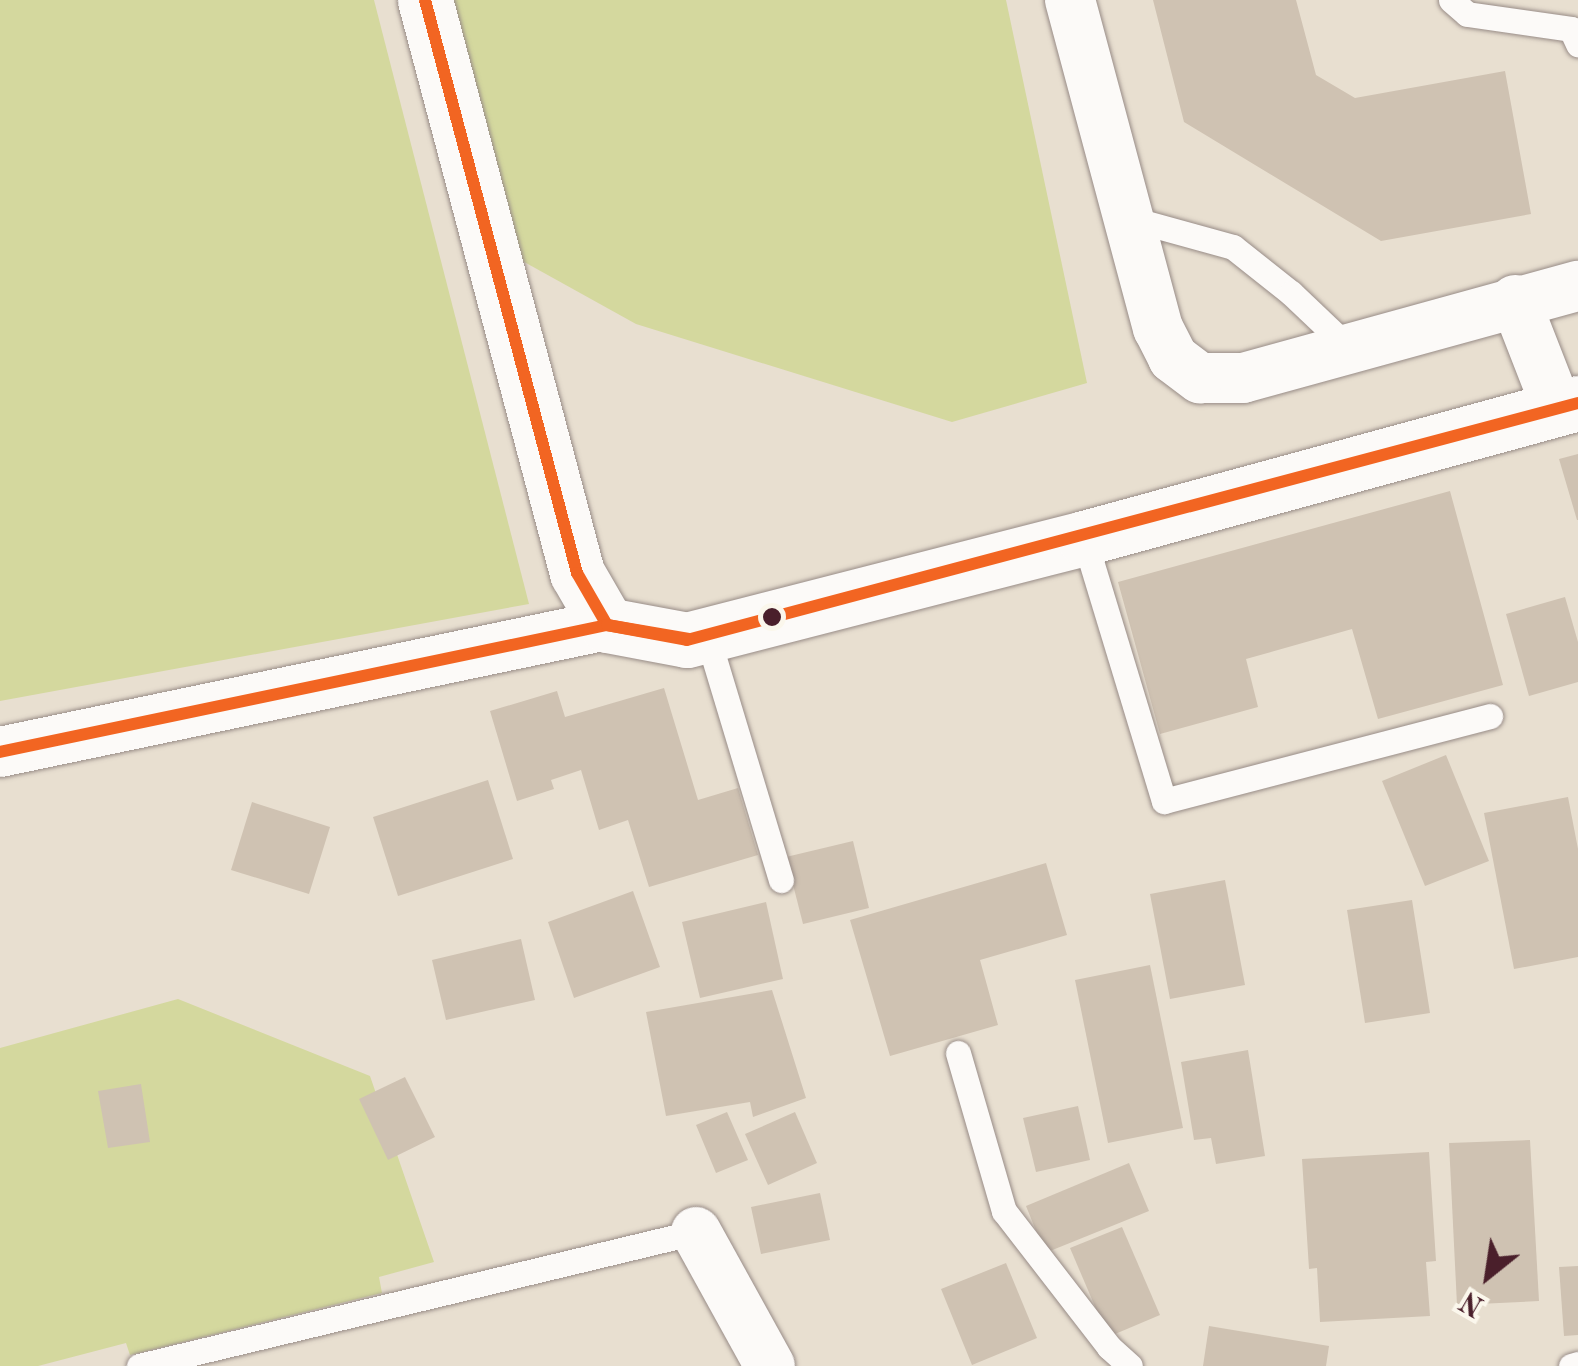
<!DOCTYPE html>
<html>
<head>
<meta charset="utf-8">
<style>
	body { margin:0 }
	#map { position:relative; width:1578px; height:1366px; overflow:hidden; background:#e8dfd0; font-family:"Old Standard TT",serif }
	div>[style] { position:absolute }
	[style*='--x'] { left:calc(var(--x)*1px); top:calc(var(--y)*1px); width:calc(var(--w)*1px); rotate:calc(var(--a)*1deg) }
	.green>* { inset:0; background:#d4d89e }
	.building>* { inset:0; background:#cfc2b2 }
	.roads { filter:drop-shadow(0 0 2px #988c87) drop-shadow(0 0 2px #988c87) }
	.lane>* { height:25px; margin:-12.5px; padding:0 12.5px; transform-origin:12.5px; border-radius:12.5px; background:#fcfaf8 }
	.street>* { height:50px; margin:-25px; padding:0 25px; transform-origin:25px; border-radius:25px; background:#fcfaf8 }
	.secondary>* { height:55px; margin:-27.5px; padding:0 27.5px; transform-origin:27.5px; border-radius:27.5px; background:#fcfaf8 }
	.bus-1>* { height:12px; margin:-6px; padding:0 6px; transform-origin:6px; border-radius:6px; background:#f26522 }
	.dots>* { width:28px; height:28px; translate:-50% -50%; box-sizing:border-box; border:5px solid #fbf7ec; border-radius:50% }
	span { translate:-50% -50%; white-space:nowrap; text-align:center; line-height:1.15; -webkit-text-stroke:8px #fbf7ec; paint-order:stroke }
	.north { position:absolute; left:1438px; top:1226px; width:100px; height:100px; -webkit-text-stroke:8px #fbf7ec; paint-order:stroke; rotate:210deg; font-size:28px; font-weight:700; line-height:40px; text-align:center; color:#4a1f2b }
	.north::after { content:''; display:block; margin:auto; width:35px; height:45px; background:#4a1f2b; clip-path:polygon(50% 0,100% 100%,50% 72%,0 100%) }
</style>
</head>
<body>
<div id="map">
	<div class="green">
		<div style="clip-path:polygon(0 0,374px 0,529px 604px,0 701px)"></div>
		<div style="clip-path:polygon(425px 0,1006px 0,1087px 383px,952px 422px,636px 324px,490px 243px)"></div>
		<div style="clip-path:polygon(178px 999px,370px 1076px,434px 1262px,379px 1277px,382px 1293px,130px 1355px,126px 1343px,38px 1366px,0 1366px,0 1048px)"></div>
	</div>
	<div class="building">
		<div style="clip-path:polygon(1153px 0,1296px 0,1316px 75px,1355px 98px,1505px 71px,1531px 214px,1381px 241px,1184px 122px)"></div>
		<div style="clip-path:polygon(1578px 454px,1578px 520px,1577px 520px,1559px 459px)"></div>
		<div style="clip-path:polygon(1450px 491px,1503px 685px,1378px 719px,1352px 629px,1246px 659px,1258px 707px,1160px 734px,1118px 582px)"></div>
		<div style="clip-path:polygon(1565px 597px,1578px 642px,1578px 682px,1529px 696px,1506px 614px)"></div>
		<div style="clip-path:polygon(664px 688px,698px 800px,738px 788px,758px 855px,649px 887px,628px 820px,599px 830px,581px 770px,551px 780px,554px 789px,517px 801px,490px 711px,557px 691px,565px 717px)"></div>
		<div style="clip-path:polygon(1446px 755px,1489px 861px,1425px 886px,1382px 781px)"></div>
		<div style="clip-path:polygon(488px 780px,513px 859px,398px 896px,373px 817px)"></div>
		<div style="clip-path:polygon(1568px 797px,1578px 849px,1578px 957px,1514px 969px,1484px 813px)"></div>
		<div style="clip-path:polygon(252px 802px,330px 827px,309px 894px,231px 870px)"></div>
		<div style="clip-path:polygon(853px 841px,869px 908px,803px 924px,786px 857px)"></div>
		<div style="clip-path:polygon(1046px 863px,1067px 935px,980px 960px,998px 1025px,890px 1056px,850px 920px)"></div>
		<div style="clip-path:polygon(1225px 880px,1245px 985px,1170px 999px,1150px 894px)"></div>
		<div style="clip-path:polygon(633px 891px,660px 967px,574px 998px,548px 922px)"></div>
		<div style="clip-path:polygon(1412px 900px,1430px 1013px,1365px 1023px,1347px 910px)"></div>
		<div style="clip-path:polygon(766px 902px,783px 979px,700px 998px,682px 922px)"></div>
		<div style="clip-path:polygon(521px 939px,535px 1000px,446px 1020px,432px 960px)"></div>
		<div style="clip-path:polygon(1150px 965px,1183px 1128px,1108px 1143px,1075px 980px)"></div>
		<div style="clip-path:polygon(772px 990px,806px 1098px,753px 1117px,750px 1102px,666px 1116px,646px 1012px)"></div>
		<div style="clip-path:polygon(1248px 1050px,1265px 1156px,1216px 1164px,1211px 1138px,1194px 1140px,1181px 1062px)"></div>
		<div style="clip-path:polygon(405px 1077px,435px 1137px,388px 1160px,359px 1099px)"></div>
		<div style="clip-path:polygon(141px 1084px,150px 1142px,108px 1148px,98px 1091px)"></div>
		<div style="clip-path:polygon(1078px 1106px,1090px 1160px,1036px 1172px,1023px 1118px)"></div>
		<div style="clip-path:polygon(727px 1112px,748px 1160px,716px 1173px,696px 1125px)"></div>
		<div style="clip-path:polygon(795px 1112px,817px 1163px,768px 1185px,745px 1134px)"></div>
		<div style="clip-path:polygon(1530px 1140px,1539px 1301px,1457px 1305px,1449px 1143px)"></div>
		<div style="clip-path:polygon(1429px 1152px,1436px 1261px,1426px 1262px,1430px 1316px,1320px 1322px,1317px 1268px,1309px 1269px,1302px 1159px)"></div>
		<div style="clip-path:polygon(1129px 1163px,1149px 1211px,1045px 1253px,1026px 1206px)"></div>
		<div style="clip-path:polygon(820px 1193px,830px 1240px,761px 1254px,751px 1207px)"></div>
		<div style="clip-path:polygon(1122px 1227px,1160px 1315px,1108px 1337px,1070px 1248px)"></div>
		<div style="clip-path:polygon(1006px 1263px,1037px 1338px,972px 1365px,941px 1289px)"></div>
		<div style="clip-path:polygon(1578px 1266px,1578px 1335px,1564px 1336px,1559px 1267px)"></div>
		<div style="clip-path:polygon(1209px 1326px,1329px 1346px,1326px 1366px,1203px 1366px)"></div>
	</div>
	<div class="roads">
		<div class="lane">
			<div style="--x:1451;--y:0;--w:21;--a:41"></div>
			<div style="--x:1467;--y:14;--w:105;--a:8.2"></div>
			<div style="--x:1571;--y:29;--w:17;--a:65"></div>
			<div style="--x:1128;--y:218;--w:109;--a:15.4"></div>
			<div style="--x:1233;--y:247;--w:74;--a:38.4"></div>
			<div style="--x:1291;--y:293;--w:79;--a:43.5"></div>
			<div style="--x:1084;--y:538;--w:275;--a:73.1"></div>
			<div style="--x:1164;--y:801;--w:337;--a:-14.6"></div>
			<div style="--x:707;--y:635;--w:256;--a:73.2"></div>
			<div style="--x:958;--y:1053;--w:165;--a:73.8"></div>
			<div style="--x:1004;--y:1211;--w:172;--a:52.3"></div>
			<div style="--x:1109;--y:1347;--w:28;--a:42"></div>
			<div style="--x:139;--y:1366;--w:573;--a:-13.53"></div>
			<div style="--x:1571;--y:1366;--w:7;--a:-16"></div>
		</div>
		<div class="street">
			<div style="--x:1070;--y:0;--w:340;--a:75"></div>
			<div style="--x:1158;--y:328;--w:34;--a:63"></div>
			<div style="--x:1173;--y:358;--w:34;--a:37"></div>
			<div style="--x:1200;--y:378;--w:43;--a:0"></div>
			<div style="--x:1243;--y:378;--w:347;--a:-15.4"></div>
			<div style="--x:1515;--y:300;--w:116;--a:68.7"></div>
			<div style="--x:0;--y:752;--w:620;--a:-11.82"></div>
			<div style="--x:696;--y:1232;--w:153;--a:61.1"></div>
		</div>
		<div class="secondary">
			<div style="--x:425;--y:0;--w:593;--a:75.14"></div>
			<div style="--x:577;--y:573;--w:60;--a:60"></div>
			<div style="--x:607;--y:625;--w:81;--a:10.6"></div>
			<div style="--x:687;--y:640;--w:410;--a:-14.4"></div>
			<div style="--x:1084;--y:538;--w:512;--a:-15.28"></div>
		</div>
	</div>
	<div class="bus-1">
		<div style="--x:425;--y:0;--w:593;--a:75.14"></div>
		<div style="--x:577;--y:573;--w:60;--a:60"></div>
		<div style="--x:607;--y:625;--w:81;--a:10.6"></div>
		<div style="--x:687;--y:640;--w:922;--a:-14.9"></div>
		<div style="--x:0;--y:752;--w:620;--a:-11.82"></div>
		<div style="--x:607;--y:625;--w:83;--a:9.7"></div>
	</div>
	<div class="dots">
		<div style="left:772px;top:617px;background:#4a1f2b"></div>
	</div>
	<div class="north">N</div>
</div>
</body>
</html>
